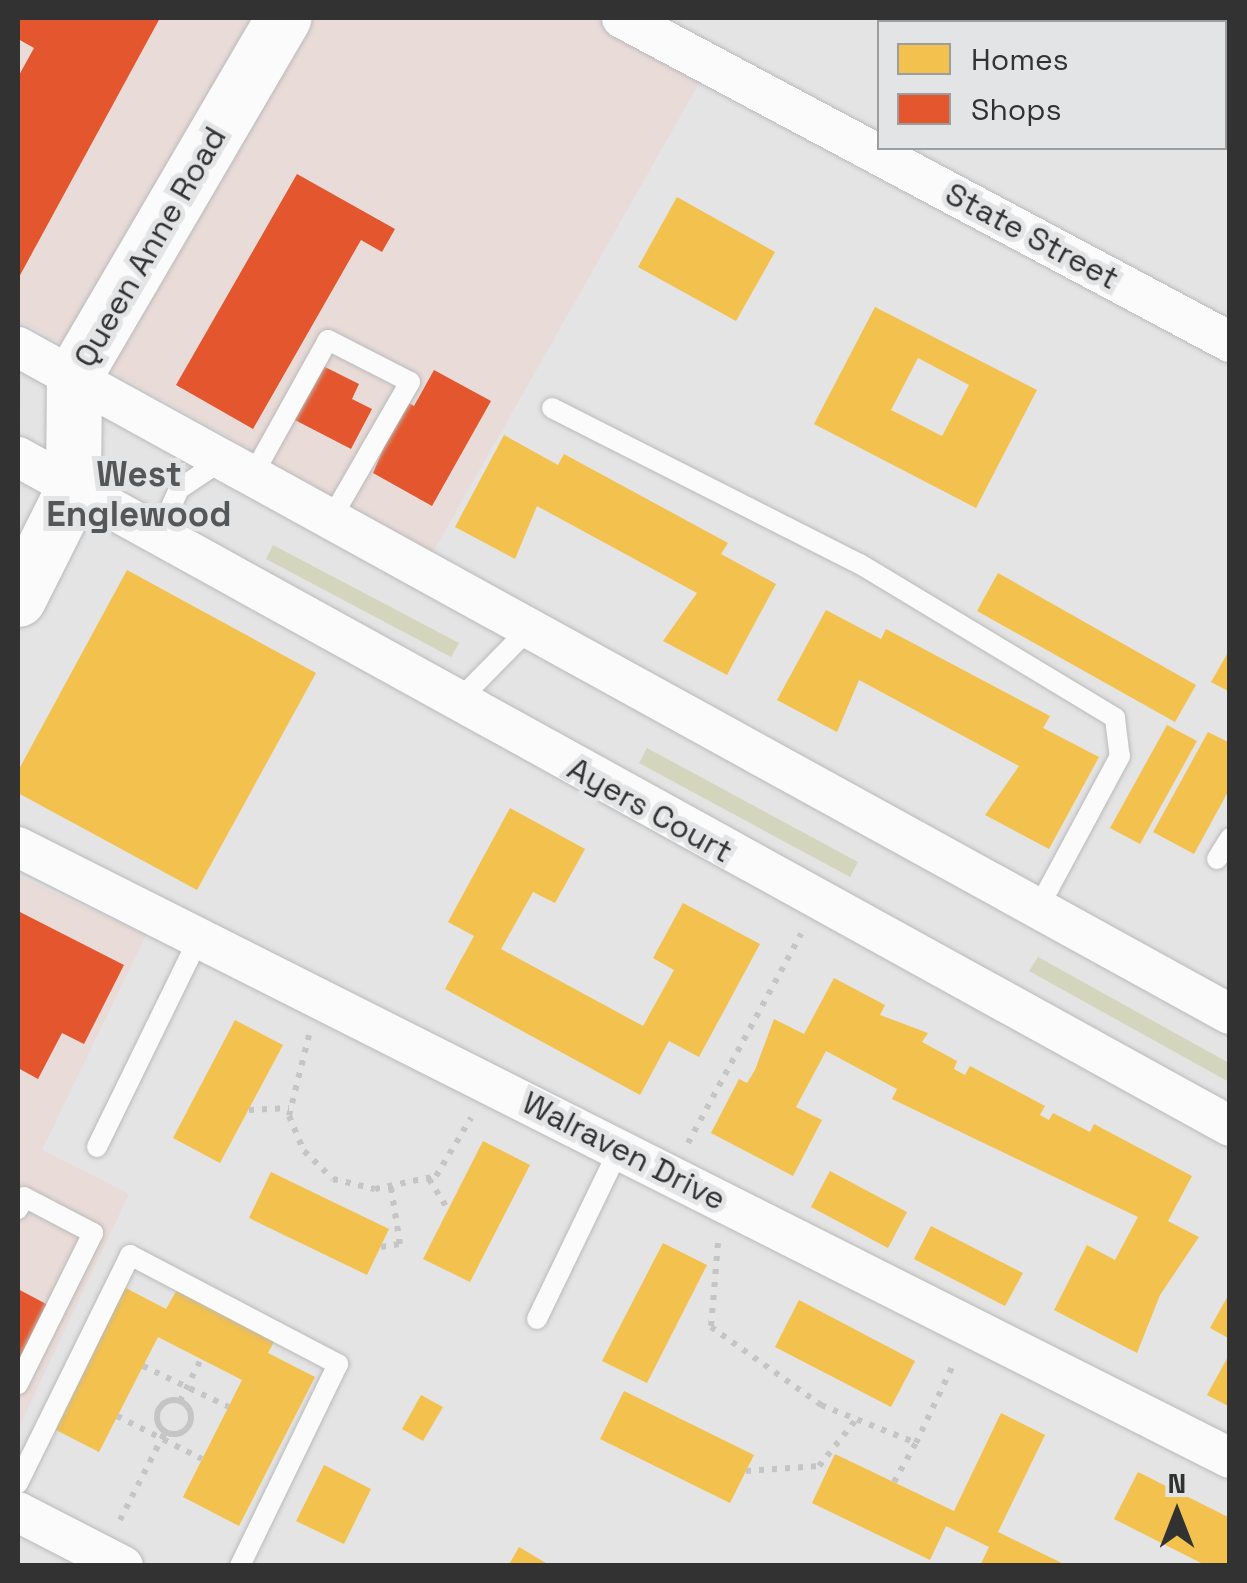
<!DOCTYPE html>
<html>
<head>
<meta charset="utf-8">
<style>
	body { margin:0 }
	#map { position:relative; width:1247px; height:1583px; overflow:hidden; background:#e4e4e4; font-family:"Space Grotesk",sans-serif }
	div>[style] { position:absolute }
	[style*='--x'] { left:calc(var(--x)*1px); top:calc(var(--y)*1px); width:calc(var(--w)*1px); rotate:calc(var(--a)*1deg) }
	.commercial>* { inset:0; background:#e9dbd8 }
	.green>* { inset:0; background:#d3d5bc }
	.homes>* { inset:0; background:#f2c14e }
	.shops>* { inset:0; background:#e4572e }
	.path>* { height:6px; margin-top:-3px; transform-origin:0; background:repeating-linear-gradient(90deg,#c5c5c5 0 5px,transparent 0 13px) }
	.path>.ring { margin:-3px; padding:0; box-sizing:content-box; background:none; border:6px solid #c5c5c5; border-radius:50% }
	.roads { filter:drop-shadow(0 0 2px #bababa) drop-shadow(0 0 2px #bababa) }
	.lane>* { height:20px; margin:-10px; padding:0 10px; transform-origin:10px; border-radius:10px; background:#fbfbfb }
	.street>* { height:40px; margin:-20px; padding:0 20px; transform-origin:20px; border-radius:20px; background:#fbfbfb }
	.secondary>* { height:55px; margin:-27.5px; padding:0 27.5px; transform-origin:27.5px; border-radius:27.5px; background:#fbfbfb }
	span { translate:-50% -50%; white-space:nowrap; text-align:center; line-height:1.15; -webkit-text-stroke:10px #e3e4e5; paint-order:stroke }
	.street-label { font-size:32px; color:#323233 }
	.neighbourhood-label { font-size:35px; color:#555657; font-weight:700 }
	.frame { position:absolute; inset:0; border:20px solid #323233; pointer-events:none }
	.legend { position:absolute; left:877px; top:20px; width:350px; height:130px; box-sizing:border-box; background:#e3e4e5; border:2px solid #9c9d9e; margin:0; padding:12px 18px; list-style:none; font-size:30px; color:#323233 }
	.legend li { display:flex; align-items:center; gap:20px; height:50px }
	.legend b { width:50px; border:2px solid #9c9d9e }
	.north { position:absolute; left:1127px; top:1463px; width:100px; height:100px; -webkit-text-stroke:8px #e3e4e5; paint-order:stroke; rotate:0deg; font-size:28px; font-weight:700; line-height:40px; text-align:center; color:#323233 }
	.north::after { content:''; display:block; margin:auto; width:35px; height:45px; background:#323233; clip-path:polygon(50% 0,100% 100%,50% 72%,0 100%) }
</style>
</head>
<body>
<div id="map">
	<div class="commercial">
		<div style="clip-path:polygon(18px 18px,653px 18px,710px 64px,420px 575px,236px 441px,23px 322px,18px 479px)"></div>
		<div style="clip-path:polygon(18px 876px,146px 935px,42px 1150px,129px 1194px,18px 1429px)"></div>
	</div>
	<div class="green">
		<div style="clip-path:polygon(273px 545px,459px 643px,451px 657px,266px 559px)"></div>
		<div style="clip-path:polygon(647px 748px,858px 862px,850px 877px,639px 763px)"></div>
		<div style="clip-path:polygon(1038px 957px,1229px 1063px,1229px 1082px,1029px 971px)"></div>
	</div>
	<div class="homes">
		<div style="clip-path:polygon(677px 197px,775px 252px,736px 321px,638px 267px)"></div>
		<div style="clip-path:polygon(evenodd,875px 307px,1037px 390px,976px 508px,814px 424px,875px 307px,918px 358px,969px 385px,942px 436px,891px 410px,918px 358px)"></div>
		<div style="clip-path:polygon(504px 435px,558px 465px,564px 454px,728px 543px,721px 554px,776px 584px,727px 675px,663px 641px,697px 593px,537px 506px,515px 559px,455px 527px)"></div>
		<div style="clip-path:polygon(127px 570px,316px 673px,197px 890px,18px 793px,18px 771px)"></div>
		<div style="clip-path:polygon(998px 573px,1196px 685px,1175px 722px,977px 611px)"></div>
		<div style="clip-path:polygon(826px 610px,881px 639px,886px 629px,1050px 716px,1043px 728px,1099px 757px,1049px 849px,985px 815px,1019px 766px,859px 680px,837px 732px,777px 700px)"></div>
		<div style="clip-path:polygon(1230px 649px,1230px 692px,1211px 682px)"></div>
		<div style="clip-path:polygon(1167px 725px,1197px 741px,1140px 844px,1110px 828px)"></div>
		<div style="clip-path:polygon(1208px 732px,1230px 743px,1230px 788px,1194px 854px,1153px 832px)"></div>
		<div style="clip-path:polygon(510px 808px,585px 849px,555px 903px,533px 892px,501px 949px,643px 1026px,674px 970px,653px 958px,683px 903px,760px 944px,699px 1057px,669px 1041px,640px 1095px,445px 989px,474px 936px,448px 922px)"></div>
		<div style="clip-path:polygon(834px 978px,885px 1005px,880px 1015px,928px 1033px,922px 1042px,957px 1061px,954px 1069px,965px 1075px,970px 1066px,1045px 1106px,1040px 1115px,1049px 1120px,1053px 1113px,1090px 1132px,1094px 1124px,1192px 1176px,1168px 1221px,1199px 1237px,1160px 1295px,1137px 1353px,1054px 1310px,1087px 1245px,1115px 1260px,1138px 1217px,892px 1099px,897px 1089px,826px 1051px,796px 1107px,822px 1120px,793px 1176px,711px 1133px,739px 1079px,747px 1083px,755px 1070px,774px 1019px,804px 1034px)"></div>
		<div style="clip-path:polygon(235px 1020px,283px 1045px,220px 1163px,173px 1138px)"></div>
		<div style="clip-path:polygon(483px 1141px,530px 1165px,470px 1282px,423px 1259px)"></div>
		<div style="clip-path:polygon(830px 1171px,907px 1212px,888px 1248px,811px 1207px)"></div>
		<div style="clip-path:polygon(271px 1172px,389px 1229px,367px 1275px,249px 1218px)"></div>
		<div style="clip-path:polygon(931px 1226px,1023px 1273px,1005px 1306px,914px 1259px)"></div>
		<div style="clip-path:polygon(663px 1243px,707px 1265px,647px 1383px,602px 1361px)"></div>
		<div style="clip-path:polygon(124px 1287px,166px 1309px,178px 1288px,276px 1338px,268px 1353px,315px 1377px,239px 1526px,183px 1497px,242px 1380px,158px 1337px,99px 1452px,52px 1428px)"></div>
		<div style="clip-path:polygon(1230px 1292px,1230px 1339px,1210px 1328px)"></div>
		<div style="clip-path:polygon(799px 1300px,915px 1361px,891px 1407px,775px 1347px)"></div>
		<div style="clip-path:polygon(1230px 1353px,1230px 1407px,1207px 1395px)"></div>
		<div style="clip-path:polygon(624px 1391px,754px 1455px,730px 1503px,600px 1439px)"></div>
		<div style="clip-path:polygon(421px 1395px,443px 1407px,423px 1441px,402px 1429px)"></div>
		<div style="clip-path:polygon(1001px 1413px,1045px 1435px,998px 1532px,1068px 1566px,980px 1566px,989px 1547px,946px 1526px,930px 1560px,812px 1503px,835px 1454px,954px 1511px)"></div>
		<div style="clip-path:polygon(324px 1465px,371px 1489px,344px 1544px,296px 1521px)"></div>
		<div style="clip-path:polygon(1138px 1472px,1230px 1518px,1230px 1566px,1207px 1566px,1114px 1519px)"></div>
		<div style="clip-path:polygon(519px 1547px,551px 1566px,508px 1566px)"></div>
	</div>
	<div class="shops">
		<div style="clip-path:polygon(18px 18px,160px 18px,18px 279px,18px 77px,34px 48px,18px 39px)"></div>
		<div style="clip-path:polygon(297px 174px,395px 229px,382px 252px,361px 240px,253px 429px,176px 385px)"></div>
		<div style="clip-path:polygon(321px 365px,359px 384px,352px 399px,372px 409px,351px 449px,293px 419px)"></div>
		<div style="clip-path:polygon(434px 370px,491px 401px,432px 506px,373px 473px,404px 400px,414px 406px)"></div>
		<div style="clip-path:polygon(18px 911px,124px 965px,84px 1044px,62px 1033px,38px 1079px,18px 1068px)"></div>
		<div style="clip-path:polygon(18px 1289px,48px 1305px,18px 1365px)"></div>
	</div>
	<div class="path">
		<div style="--x:309;--y:1035;--w:83;--a:103.9"></div>
		<div style="--x:289;--y:1116;--w:38;--a:67"></div>
		<div style="--x:304;--y:1151;--w:40;--a:44"></div>
		<div style="--x:333;--y:1179;--w:43;--a:13.4"></div>
		<div style="--x:375;--y:1189;--w:62;--a:-12"></div>
		<div style="--x:436;--y:1176;--w:68;--a:-58.9"></div>
		<div style="--x:249;--y:1110;--w:40;--a:-2.9"></div>
		<div style="--x:688;--y:1143;--w:238;--a:-61.6"></div>
		<div style="--x:429;--y:1179;--w:36;--a:58"></div>
		<div style="--x:718;--y:1243;--w:84;--a:94.8"></div>
		<div style="--x:711;--y:1327;--w:135;--a:35.3"></div>
		<div style="--x:821;--y:1405;--w:102;--a:21.8"></div>
		<div style="--x:916;--y:1443;--w:89;--a:-64.6"></div>
		<div style="--x:381;--y:1247;--w:19;--a:-9"></div>
		<div style="--x:400;--y:1244;--w:57;--a:-99.1"></div>
		<div style="--x:143;--y:1366;--w:95;--a:25.5"></div>
		<div class="ring" style="left:157px;top:1400px;width:28px;height:28px"></div>
		<div style="--x:180;--y:1401;--w:47;--a:-63.4"></div>
		<div style="--x:117;--y:1416;--w:95;--a:26.8"></div>
		<div style="--x:746;--y:1471;--w:73;--a:-3.9"></div>
		<div style="--x:819;--y:1466;--w:58;--a:-51.3"></div>
		<div style="--x:894;--y:1482;--w:45;--a:-60.6"></div>
		<div style="--x:120;--y:1520;--w:99;--a:-62.9"></div>
	</div>
	<div class="roads">
		<div class="lane">
			<div style="--x:552;--y:408;--w:345;--a:26.9"></div>
			<div style="--x:860;--y:564;--w:298;--a:31.1"></div>
			<div style="--x:1115;--y:718;--w:38;--a:83"></div>
			<div style="--x:1120;--y:756;--w:175;--a:118.3"></div>
			<div style="--x:250;--y:480;--w:160;--a:-60.9"></div>
			<div style="--x:328;--y:340;--w:92;--a:27.1"></div>
			<div style="--x:410;--y:382;--w:164;--a:120"></div>
			<div style="--x:156;--y:540;--w:56;--a:-65.7"></div>
			<div style="--x:179;--y:489;--w:45;--a:-34"></div>
			<div style="--x:457;--y:702;--w:98;--a:-45.4"></div>
			<div style="--x:1217;--y:859;--w:25;--a:-58"></div>
			<div style="--x:97;--y:1147;--w:228;--a:-64"></div>
			<div style="--x:18;--y:1209;--w:13;--a:-63"></div>
			<div style="--x:24;--y:1197;--w:78;--a:27.6"></div>
			<div style="--x:93;--y:1233;--w:169;--a:116.4"></div>
			<div style="--x:537;--y:1319;--w:189;--a:-64.2"></div>
			<div style="--x:18;--y:1483;--w:254;--a:-63.8"></div>
			<div style="--x:130;--y:1255;--w:235;--a:27.7"></div>
			<div style="--x:338;--y:1364;--w:225;--a:115.9"></div>
		</div>
		<div class="street">
			<div style="--x:622;--y:18;--w:689;--a:28.05"></div>
			<div style="--x:18;--y:347;--w:1383;--a:28.83"></div>
			<div style="--x:18;--y:457;--w:1384;--a:28.9"></div>
			<div style="--x:18;--y:847;--w:1357;--a:26.75"></div>
			<div style="--x:18;--y:1512;--w:118;--a:27.2"></div>
		</div>
		<div class="secondary">
			<div style="--x:18;--y:599;--w:123;--a:-63.4"></div>
			<div style="--x:73;--y:489;--w:113;--a:-89.5"></div>
			<div style="--x:74;--y:376;--w:415;--a:-59.7"></div>
		</div>
	</div>
	<div class="street-label">
		<span style="left:1032px;top:236px;rotate:28deg">State Street</span>
		<span style="left:150px;top:247px;rotate:-60deg">Queen Anne Road</span>
		<span style="left:650px;top:810px;rotate:29deg">Ayers Court</span>
		<span style="left:624px;top:1151px;rotate:27deg">Walraven Drive</span>
	</div>
	<div class="neighbourhood-label">
		<span style="left:139px;top:494px">West<br>Englewood</span>
	</div>
	<div class="frame"></div>
	<ul class="legend">
	<li><b style="height:28px;background:#f2c14e"></b>Homes</li>
	<li><b style="height:28px;background:#e4572e"></b>Shops</li>
	</ul>
	<div class="north">N</div>
</div>
</body>
</html>
